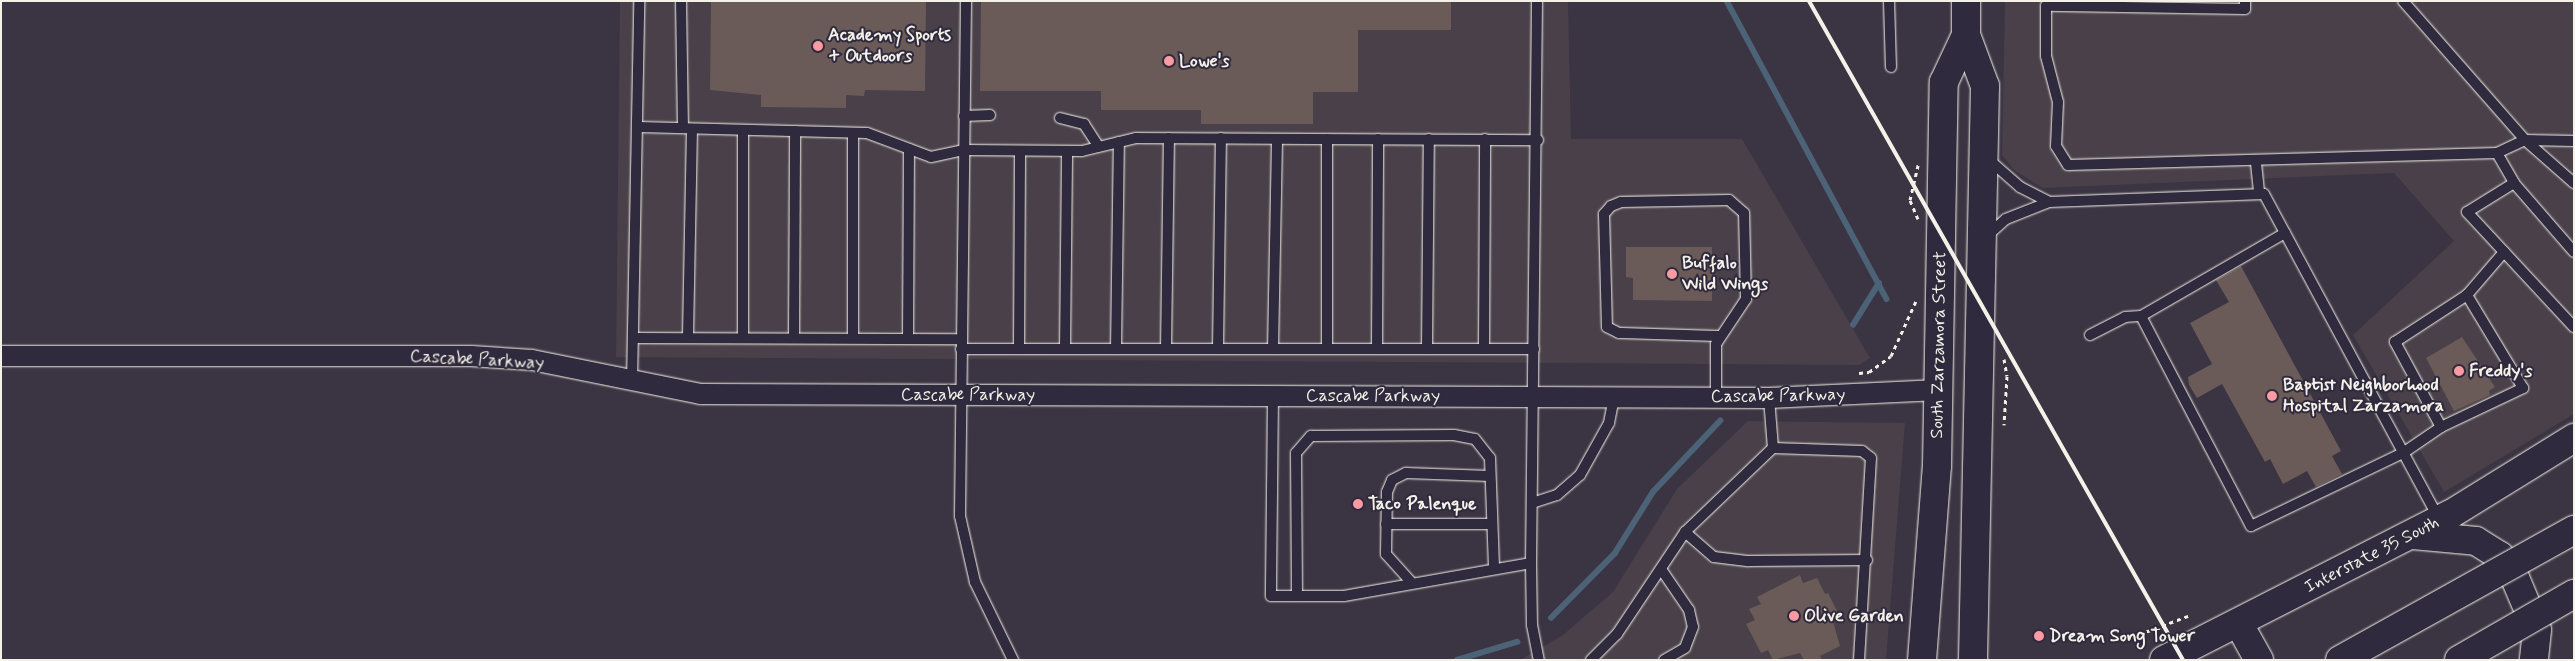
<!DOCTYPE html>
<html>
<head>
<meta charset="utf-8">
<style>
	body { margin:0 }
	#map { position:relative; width:2575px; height:661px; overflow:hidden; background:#3b3442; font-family:Mynerve,sans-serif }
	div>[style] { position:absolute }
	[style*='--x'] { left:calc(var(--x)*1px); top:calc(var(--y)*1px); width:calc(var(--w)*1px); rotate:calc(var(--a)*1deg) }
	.built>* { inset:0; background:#494049 }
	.stream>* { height:5.5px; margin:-2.75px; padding:0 2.75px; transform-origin:2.75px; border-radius:2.75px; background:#4c6277 }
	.building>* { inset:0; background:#6a5b58 }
	.path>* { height:3px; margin-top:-1.5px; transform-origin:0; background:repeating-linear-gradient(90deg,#f4f1e8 0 4px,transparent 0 8px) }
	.roads { filter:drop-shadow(0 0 1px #f4f1e8) drop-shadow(0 0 1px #f4f1e8) }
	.lane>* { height:10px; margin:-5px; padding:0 5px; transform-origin:5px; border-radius:5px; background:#2f2a3d }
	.street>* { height:20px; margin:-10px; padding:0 10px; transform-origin:10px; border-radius:10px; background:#2f2a3d }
	.secondary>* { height:28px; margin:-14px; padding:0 14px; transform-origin:14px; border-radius:14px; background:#2f2a3d }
	.rail>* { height:4px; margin:-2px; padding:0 2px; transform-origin:2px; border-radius:2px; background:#f4f1e8 }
	.bridges { filter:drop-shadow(0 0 1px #f4f1e8) drop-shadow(0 0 1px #f4f1e8) }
	.highway-bridge>* { height:28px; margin:-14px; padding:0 14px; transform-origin:14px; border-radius:14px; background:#2f2a3d }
	.dots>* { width:14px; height:14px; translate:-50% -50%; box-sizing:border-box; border:2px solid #2f2a3d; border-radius:50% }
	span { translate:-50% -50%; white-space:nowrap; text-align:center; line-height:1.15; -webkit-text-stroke:4px #2f2a3d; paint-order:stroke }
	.poi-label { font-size:18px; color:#f4f1e8; font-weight:700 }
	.left { translate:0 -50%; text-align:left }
	.street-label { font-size:18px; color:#f4f1e8 }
	.frame { position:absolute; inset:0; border:2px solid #f4f1e8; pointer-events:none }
</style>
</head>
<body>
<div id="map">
	<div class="built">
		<div style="clip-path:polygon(620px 1px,1568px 1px,1571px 139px,1742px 139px,1870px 358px,1859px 365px,616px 357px)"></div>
		<div style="clip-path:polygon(2005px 1px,2574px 1px,2574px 414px,2444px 492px,2353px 335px,2454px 241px,2394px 173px,2043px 188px,2014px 170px,2002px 155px)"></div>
		<div style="clip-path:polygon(1748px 421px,1905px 423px,1886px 660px,1520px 660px,1563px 635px,1613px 592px,1677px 489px)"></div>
	</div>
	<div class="stream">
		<div style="--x:1727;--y:1;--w:338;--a:61.8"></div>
		<div style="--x:1853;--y:325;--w:49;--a:-58.2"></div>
		<div style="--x:1551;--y:618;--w:91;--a:-45.4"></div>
		<div style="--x:1615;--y:553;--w:72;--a:-58.1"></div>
		<div style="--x:1653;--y:492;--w:98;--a:-46.7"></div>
		<div style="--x:1457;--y:660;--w:63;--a:-16.7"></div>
	</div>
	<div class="building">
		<div style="clip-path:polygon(711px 1px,926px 1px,925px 91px,865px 90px,864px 96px,846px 95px,846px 108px,761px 107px,761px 95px,710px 90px)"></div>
		<div style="clip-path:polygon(981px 1px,1451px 1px,1451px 30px,1358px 30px,1358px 92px,1313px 92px,1313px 124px,1201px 124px,1201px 110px,1101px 110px,1101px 91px,980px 91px)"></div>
		<div style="clip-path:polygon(1626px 247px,1712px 247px,1712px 301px,1633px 300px,1633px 278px,1626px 277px)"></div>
		<div style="clip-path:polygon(2241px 266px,2341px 451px,2332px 456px,2342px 474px,2316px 487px,2307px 471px,2283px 484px,2270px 459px,2265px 462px,2222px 384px,2197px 398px,2189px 385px,2188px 377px,2212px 364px,2190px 323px,2229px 302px,2216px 280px)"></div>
		<div style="clip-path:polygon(2462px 337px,2495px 387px,2489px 391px,2490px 395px,2454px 411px,2426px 358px)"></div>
		<div style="clip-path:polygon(1800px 575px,1803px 583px,1817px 578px,1825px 594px,1828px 593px,1839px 615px,1832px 618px,1840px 646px,1820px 656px,1822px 660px,1804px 660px,1800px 653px,1773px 660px,1768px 650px,1761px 653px,1746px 624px,1755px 620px,1749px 609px,1761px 604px,1757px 597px)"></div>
	</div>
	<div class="path">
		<div style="--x:1918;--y:219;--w:21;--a:-113"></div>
		<div style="--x:1910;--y:200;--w:36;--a:-77"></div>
		<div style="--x:2004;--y:359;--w:17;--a:80"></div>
		<div style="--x:2007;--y:376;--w:49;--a:93.5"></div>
		<div style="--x:1859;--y:373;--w:10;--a:-6"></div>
		<div style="--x:1869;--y:372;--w:27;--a:-36"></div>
		<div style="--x:1891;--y:356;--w:60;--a:-65.6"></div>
		<div style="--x:2132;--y:637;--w:60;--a:-20.6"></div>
	</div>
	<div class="roads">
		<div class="lane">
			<div style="--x:681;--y:1;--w:127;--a:89.1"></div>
			<div style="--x:966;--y:1;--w:515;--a:90.67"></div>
			<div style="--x:960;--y:516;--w:68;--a:77.2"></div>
			<div style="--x:975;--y:582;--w:87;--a:64"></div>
			<div style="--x:1537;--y:1;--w:562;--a:90.61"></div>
			<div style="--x:1531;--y:563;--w:62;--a:89.1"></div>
			<div style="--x:1532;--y:625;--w:36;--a:79"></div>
			<div style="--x:1889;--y:1;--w:66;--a:88.3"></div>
			<div style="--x:2245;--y:1;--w:8;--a:90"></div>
			<div style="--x:2245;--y:9;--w:199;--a:-179.1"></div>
			<div style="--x:2046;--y:6;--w:50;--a:90"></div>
			<div style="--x:2046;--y:56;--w:48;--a:75.4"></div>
			<div style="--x:2058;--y:102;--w:44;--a:92.6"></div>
			<div style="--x:2056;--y:146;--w:22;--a:58"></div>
			<div style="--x:2068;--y:165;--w:429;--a:-1.6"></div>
			<div style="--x:2497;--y:153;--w:31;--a:-25"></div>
			<div style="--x:2525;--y:140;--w:49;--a:1.2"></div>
			<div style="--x:2403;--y:1;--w:185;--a:48.7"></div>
			<div style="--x:2525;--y:140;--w:65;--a:41.3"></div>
			<div style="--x:964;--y:116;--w:26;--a:-2"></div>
			<div style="--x:1060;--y:118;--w:25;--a:14"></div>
			<div style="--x:1084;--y:124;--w:27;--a:57"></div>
			<div style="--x:639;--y:127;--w:228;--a:1.5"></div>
			<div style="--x:867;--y:133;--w:68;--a:20.6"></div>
			<div style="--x:931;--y:157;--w:34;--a:-12"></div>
			<div style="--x:964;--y:150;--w:118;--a:0.5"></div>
			<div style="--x:1082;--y:151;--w:56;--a:-13.5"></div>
			<div style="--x:1136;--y:138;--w:402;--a:0.3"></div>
			<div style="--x:853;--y:133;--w:205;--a:90"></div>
			<div style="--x:1327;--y:139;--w:210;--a:90"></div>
			<div style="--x:2497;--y:153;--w:34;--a:60"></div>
			<div style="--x:2514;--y:183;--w:91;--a:49"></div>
			<div style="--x:1987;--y:158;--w:44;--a:41.3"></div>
			<div style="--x:2020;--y:187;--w:33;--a:27"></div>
			<div style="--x:2256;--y:163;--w:31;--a:84"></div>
			<div style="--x:2514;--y:183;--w:55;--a:148.3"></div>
			<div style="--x:2467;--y:212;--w:157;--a:47.1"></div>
			<div style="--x:2285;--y:233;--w:166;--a:150"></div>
			<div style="--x:2141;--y:316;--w:237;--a:62.4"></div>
			<div style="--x:2251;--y:526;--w:169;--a:-25.7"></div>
			<div style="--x:2403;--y:453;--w:46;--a:-34.4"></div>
			<div style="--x:2441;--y:427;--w:97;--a:-118.4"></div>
			<div style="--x:2395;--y:342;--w:86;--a:-33.1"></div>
			<div style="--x:2467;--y:295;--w:57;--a:-49.3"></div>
			<div style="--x:1987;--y:236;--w:25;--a:-42"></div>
			<div style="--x:2006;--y:219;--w:46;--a:-21.6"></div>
			<div style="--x:2049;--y:202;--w:215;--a:-2.1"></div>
			<div style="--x:2264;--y:194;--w:369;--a:61.7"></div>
			<div style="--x:2090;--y:335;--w:39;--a:-27"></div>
			<div style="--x:2125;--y:317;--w:16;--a:-4"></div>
			<div style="--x:688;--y:336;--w:207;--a:-88.9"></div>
			<div style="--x:743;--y:337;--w:207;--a:-90"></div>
			<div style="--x:633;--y:338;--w:328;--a:0.2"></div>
			<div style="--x:794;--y:338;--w:207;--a:-89.7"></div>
			<div style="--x:908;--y:339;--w:190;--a:-89.7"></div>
			<div style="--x:961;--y:349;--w:573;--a:0"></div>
			<div style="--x:1019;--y:349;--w:198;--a:-89.7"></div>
			<div style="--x:1065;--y:349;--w:198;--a:-89.4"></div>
			<div style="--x:1116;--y:349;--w:207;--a:-89.2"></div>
			<div style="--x:1166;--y:349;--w:211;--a:-89.2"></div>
			<div style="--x:1218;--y:349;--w:211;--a:-89.2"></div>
			<div style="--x:1273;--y:349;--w:210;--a:-88.9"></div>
			<div style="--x:1377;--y:349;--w:210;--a:-89.7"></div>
			<div style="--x:1427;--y:349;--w:210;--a:-89.5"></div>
			<div style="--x:1484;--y:349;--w:210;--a:-89.7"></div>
			<div style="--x:632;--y:382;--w:381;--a:-88.9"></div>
			<div style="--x:1273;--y:396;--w:200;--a:90.6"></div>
			<div style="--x:1271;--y:596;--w:73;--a:0"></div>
			<div style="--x:1344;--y:596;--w:190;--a:-10"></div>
			<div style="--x:1716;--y:398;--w:54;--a:-90"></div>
			<div style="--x:1716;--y:344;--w:54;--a:-56.3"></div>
			<div style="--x:1746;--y:299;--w:86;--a:-91.3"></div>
			<div style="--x:1744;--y:213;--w:20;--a:-139"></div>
			<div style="--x:1729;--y:200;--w:108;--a:178.9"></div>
			<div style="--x:1621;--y:202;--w:11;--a:158"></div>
			<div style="--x:1611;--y:206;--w:11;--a:131"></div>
			<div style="--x:1604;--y:214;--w:113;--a:88.5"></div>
			<div style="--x:1607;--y:327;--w:13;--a:27"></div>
			<div style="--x:1619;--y:333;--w:101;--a:1.7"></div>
			<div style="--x:2441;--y:427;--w:91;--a:-25.4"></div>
			<div style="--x:2523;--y:388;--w:109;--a:-121.1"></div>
			<div style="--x:1773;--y:448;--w:89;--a:1.9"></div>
			<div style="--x:1862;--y:451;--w:11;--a:38"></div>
			<div style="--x:1871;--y:458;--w:202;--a:93.4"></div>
			<div style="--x:1532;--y:503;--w:26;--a:-18"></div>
			<div style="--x:1557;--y:495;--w:30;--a:-41"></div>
			<div style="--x:1580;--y:475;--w:60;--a:-60.9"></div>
			<div style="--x:1609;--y:423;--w:25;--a:-79"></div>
			<div style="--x:1386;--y:524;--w:105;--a:0"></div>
			<div style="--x:1685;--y:532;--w:38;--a:41"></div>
			<div style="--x:1714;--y:557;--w:35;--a:7"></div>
			<div style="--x:1749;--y:561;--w:118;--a:-0.5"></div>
			<div style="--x:1661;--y:569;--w:50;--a:55.7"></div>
			<div style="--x:1689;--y:610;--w:17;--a:77"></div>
			<div style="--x:1693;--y:627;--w:22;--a:111"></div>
			<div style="--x:1685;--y:648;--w:24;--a:150"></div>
			<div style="--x:1412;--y:583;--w:39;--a:-132"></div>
			<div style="--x:1386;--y:554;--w:62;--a:-89.1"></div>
			<div style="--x:1387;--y:492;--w:13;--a:-67"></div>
			<div style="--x:1392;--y:480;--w:16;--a:-27"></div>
			<div style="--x:1406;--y:473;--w:84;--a:2"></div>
			<div style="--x:1297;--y:596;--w:143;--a:-90.4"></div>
			<div style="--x:1296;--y:453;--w:23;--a:-49"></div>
			<div style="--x:1311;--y:436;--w:143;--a:-0.4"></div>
			<div style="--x:1454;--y:435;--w:21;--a:11"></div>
			<div style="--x:1475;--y:439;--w:24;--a:52"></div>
			<div style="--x:1490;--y:458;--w:111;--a:87.9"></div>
			<div style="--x:1591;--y:660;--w:37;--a:-45"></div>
			<div style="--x:1617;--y:634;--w:123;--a:-56.3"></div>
			<div style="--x:1685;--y:532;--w:122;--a:-43.7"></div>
			<div style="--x:1773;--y:448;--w:50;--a:-94.6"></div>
		</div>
		<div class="street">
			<div style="--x:1;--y:356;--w:470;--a:0"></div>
			<div style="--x:471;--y:356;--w:61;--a:3.8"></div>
			<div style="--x:532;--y:360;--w:171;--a:11.4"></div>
			<div style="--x:700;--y:394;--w:1069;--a:0.21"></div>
			<div style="--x:1769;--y:398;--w:170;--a:-2.7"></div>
		</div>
		<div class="secondary">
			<div style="--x:1966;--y:1;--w:34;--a:90"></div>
			<div style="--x:1966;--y:35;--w:54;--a:69.6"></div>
			<div style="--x:1985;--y:86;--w:574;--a:91.2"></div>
			<div style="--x:2413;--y:535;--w:63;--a:5.4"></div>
			<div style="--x:2476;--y:541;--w:28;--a:32"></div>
			<div style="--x:2500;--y:556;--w:27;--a:56"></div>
			<div style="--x:2515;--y:578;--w:56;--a:67.1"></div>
			<div style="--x:2537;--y:630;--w:30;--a:96"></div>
			<div style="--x:2239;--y:624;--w:41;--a:60.9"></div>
			<div style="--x:1922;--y:660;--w:195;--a:-85.6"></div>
			<div style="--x:1937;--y:466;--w:384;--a:-89"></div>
			<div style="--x:1944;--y:82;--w:52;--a:-64.9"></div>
			<div style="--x:2164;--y:660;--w:322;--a:-27"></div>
			<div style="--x:2451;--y:514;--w:145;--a:-31.7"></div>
		</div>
	</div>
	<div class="rail">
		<div style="--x:1809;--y:1;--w:758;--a:60.42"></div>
	</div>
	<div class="bridges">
		<div class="highway-bridge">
			<div style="--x:2340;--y:660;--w:268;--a:-29.1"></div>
			<div style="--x:2459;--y:660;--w:133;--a:-29.9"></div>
		</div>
	</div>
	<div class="dots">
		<div style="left:818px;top:46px;background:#ff9aa2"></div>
		<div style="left:1169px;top:61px;background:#ff9aa2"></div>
		<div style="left:1672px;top:274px;background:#ff9aa2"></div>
		<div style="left:2459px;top:371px;background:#ff9aa2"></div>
		<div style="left:2272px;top:396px;background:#ff9aa2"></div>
		<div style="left:1358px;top:504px;background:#ff9aa2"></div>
		<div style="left:1794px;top:616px;background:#ff9aa2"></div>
		<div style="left:2039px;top:636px;background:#ff9aa2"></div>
	</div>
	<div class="poi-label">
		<span class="left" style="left:828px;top:46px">Academy Sports<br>+ Outdoors</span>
		<span class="left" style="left:1179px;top:61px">Lowe's</span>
		<span class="left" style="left:1682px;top:274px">Buffalo<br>Wild Wings</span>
		<span class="left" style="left:2469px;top:371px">Freddy's</span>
		<span class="left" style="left:2283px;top:396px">Baptist Neighborhood<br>Hospital Zarzamora</span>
		<span class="left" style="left:1368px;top:504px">Taco Palenque</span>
		<span class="left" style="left:1804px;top:616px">Olive Garden</span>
		<span class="left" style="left:2049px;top:636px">Dream Song Tower</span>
	</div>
	<div class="street-label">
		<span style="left:1939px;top:345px;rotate:-89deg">South Zarzamora Street</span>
		<span style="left:477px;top:360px;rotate:3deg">Cascabe Parkway</span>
		<span style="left:968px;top:395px">Cascabe Parkway</span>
		<span style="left:1373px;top:396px">Cascabe Parkway</span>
		<span style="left:1778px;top:396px;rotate:-1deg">Cascabe Parkway</span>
		<span style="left:2372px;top:555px;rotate:-27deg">Interstate 35 South</span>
	</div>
	<div class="frame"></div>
</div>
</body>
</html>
